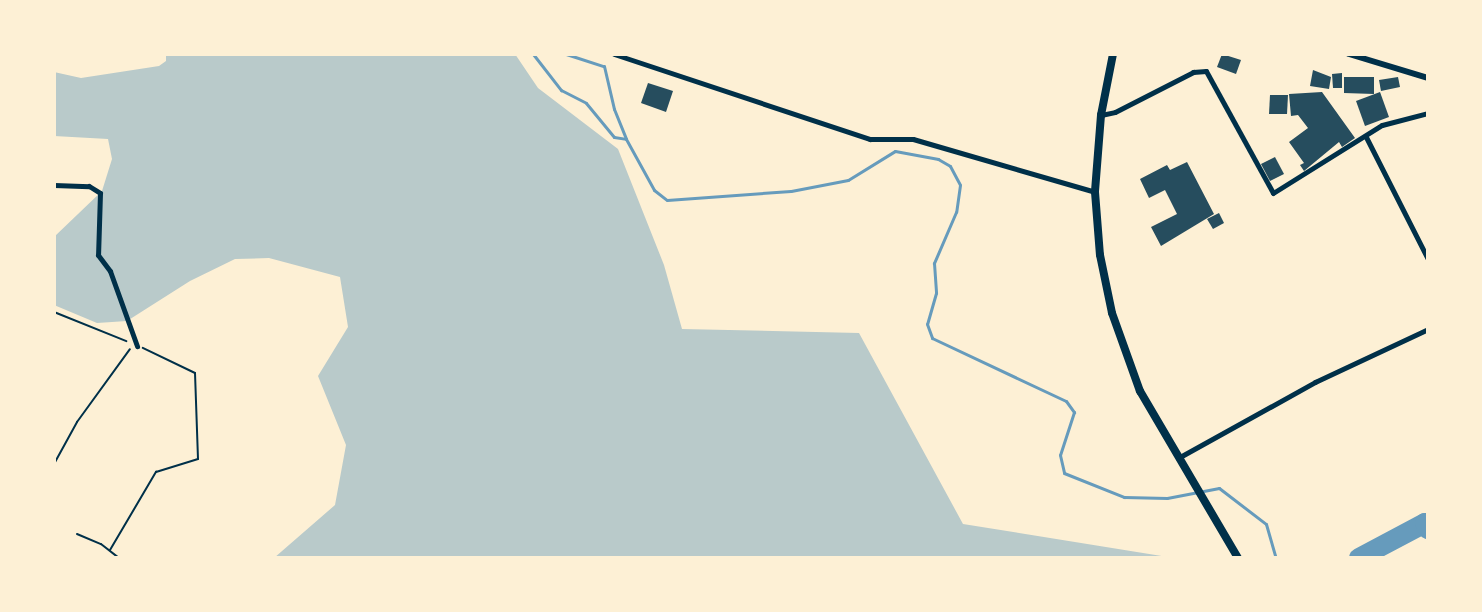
<!DOCTYPE html>
<html>
<head>
<meta charset="utf-8">
<style>
	body { margin:0 }
	#map { position:relative; width:1482px; height:612px; overflow:hidden; background:#fdf0d5; font-family:"Varela Round",sans-serif }
	div>[style] { position:absolute }
	[style*='--x'] { left:calc(var(--x)*1px); top:calc(var(--y)*1px); width:calc(var(--w)*1px); rotate:calc(var(--a)*1deg) }
	.green>* { inset:0; background:#b9caca }
	.stream>* { height:3px; margin:-1.5px; padding:0 1.5px; transform-origin:1.5px; border-radius:1.5px; background:#669bbc }
	.river>* { height:20px; margin:-10px; padding:0 10px; transform-origin:10px; border-radius:10px; background:#669bbc }
	.building>* { inset:0; background:#264d5e }
	.path>* { height:2px; margin:-1px; padding:0 1px; transform-origin:1px; border-radius:1px; background:#003049 }
	.minor>* { height:5px; margin:-2.5px; padding:0 2.5px; transform-origin:2.5px; border-radius:2.5px; background:#003049 }
	.tertiary>* { height:6px; margin:-3px; padding:0 3px; transform-origin:3px; border-radius:3px; background:#003049 }
	.primary>* { height:8px; margin:-4px; padding:0 4px; transform-origin:4px; border-radius:4px; background:#003049 }
	span { translate:-50% -50%; white-space:nowrap; text-align:center; line-height:1.15; -webkit-text-stroke:5px #fdf0d5; paint-order:stroke }
	.frame { position:absolute; inset:0; border:56px solid #fdf0d5; pointer-events:none }
</style>
</head>
<body>
<div id="map">
	<div class="green">
		<div style="clip-path:polygon(166px 54px,515px 54px,538px 88px,618px 149px,664px 265px,682px 329px,859px 333px,963px 524px,1174px 558px,274px 558px,335px 505px,346px 445px,318px 376px,348px 327px,340px 277px,269px 258px,235px 259px,190px 281px,127px 321px,97px 323px,54px 305px,54px 237px,102px 191px,112px 159px,108px 139px,54px 136px,54px 72px,81px 78px,159px 66px,166px 61px)"></div>
	</div>
	<div class="stream">
		<div style="--x:533;--y:54;--w:46;--a:52.1"></div>
		<div style="--x:561;--y:90;--w:28;--a:27"></div>
		<div style="--x:586;--y:103;--w:44;--a:50.5"></div>
		<div style="--x:614;--y:137;--w:12;--a:9"></div>
		<div style="--x:566;--y:54;--w:40;--a:18"></div>
		<div style="--x:604;--y:66;--w:44;--a:76.9"></div>
		<div style="--x:614;--y:109;--w:32;--a:68"></div>
		<div style="--x:626;--y:139;--w:58;--a:61.2"></div>
		<div style="--x:654;--y:190;--w:16;--a:38"></div>
		<div style="--x:667;--y:200;--w:124;--a:-4.2"></div>
		<div style="--x:791;--y:191;--w:58;--a:-10.9"></div>
		<div style="--x:848;--y:180;--w:55;--a:-31.7"></div>
		<div style="--x:895;--y:151;--w:44;--a:10.5"></div>
		<div style="--x:938;--y:159;--w:14;--a:30"></div>
		<div style="--x:950;--y:166;--w:21;--a:62"></div>
		<div style="--x:960;--y:185;--w:27;--a:98"></div>
		<div style="--x:956;--y:212;--w:56;--a:113.3"></div>
		<div style="--x:934;--y:263;--w:30;--a:86"></div>
		<div style="--x:936;--y:293;--w:32;--a:106"></div>
		<div style="--x:927;--y:324;--w:15;--a:70"></div>
		<div style="--x:932;--y:338;--w:148;--a:25.2"></div>
		<div style="--x:1066;--y:401;--w:14;--a:54"></div>
		<div style="--x:1074;--y:412;--w:45;--a:108"></div>
		<div style="--x:1060;--y:455;--w:18;--a:77"></div>
		<div style="--x:1064;--y:473;--w:65;--a:21.8"></div>
		<div style="--x:1124;--y:497;--w:43;--a:1.3"></div>
		<div style="--x:1167;--y:498;--w:53;--a:-10.9"></div>
		<div style="--x:1219;--y:488;--w:59;--a:37.5"></div>
		<div style="--x:1266;--y:524;--w:35;--a:74"></div>
	</div>
	<div class="river">
		<div style="--x:1359;--y:558;--w:75;--a:-27.9"></div>
		<div style="--x:1425;--y:523;--w:7;--a:63"></div>
	</div>
	<div class="building">
		<div style="clip-path:polygon(1222px 54px,1241px 60px,1236px 74px,1217px 67px)"></div>
		<div style="clip-path:polygon(1313px 70px,1331px 77px,1329px 89px,1310px 86px)"></div>
		<div style="clip-path:polygon(1342px 73px,1342px 88px,1333px 88px,1332px 74px)"></div>
		<div style="clip-path:polygon(1344px 77px,1374px 77px,1374px 94px,1344px 93px)"></div>
		<div style="clip-path:polygon(1398px 77px,1400px 87px,1381px 91px,1379px 80px)"></div>
		<div style="clip-path:polygon(648px 83px,673px 91px,666px 112px,641px 103px)"></div>
		<div style="clip-path:polygon(1322px 92px,1355px 138px,1342px 147px,1339px 142px,1304px 171px,1300px 165px,1304px 163px,1289px 142px,1308px 128px,1298px 115px,1291px 116px,1289px 94px)"></div>
		<div style="clip-path:polygon(1380px 92px,1389px 117px,1365px 126px,1356px 101px)"></div>
		<div style="clip-path:polygon(1270px 95px,1288px 95px,1287px 114px,1269px 114px)"></div>
		<div style="clip-path:polygon(1275px 157px,1284px 174px,1270px 181px,1261px 164px)"></div>
		<div style="clip-path:polygon(1187px 162px,1214px 214px,1161px 246px,1151px 227px,1177px 214px,1165px 190px,1149px 198px,1140px 179px,1167px 165px,1170px 170px)"></div>
		<div style="clip-path:polygon(1219px 213px,1224px 223px,1213px 229px,1207px 219px)"></div>
	</div>
	<div class="path">
		<div style="--x:54;--y:312;--w:78;--a:21.9"></div>
		<div style="--x:54;--y:464;--w:48;--a:-61.3"></div>
		<div style="--x:77;--y:422;--w:90;--a:-54"></div>
		<div style="--x:77;--y:534;--w:26;--a:23"></div>
		<div style="--x:101;--y:544;--w:23;--a:38"></div>
		<div style="--x:110;--y:550;--w:91;--a:-59.5"></div>
		<div style="--x:156;--y:472;--w:44;--a:-17.2"></div>
		<div style="--x:198;--y:459;--w:86;--a:-92"></div>
		<div style="--x:195;--y:373;--w:58;--a:-154.3"></div>
	</div>
	<div class="minor">
		<div style="--x:614;--y:54;--w:270;--a:18.4"></div>
		<div style="--x:870;--y:139;--w:43;--a:0"></div>
		<div style="--x:913;--y:139;--w:190;--a:16.2"></div>
		<div style="--x:1101;--y:115;--w:14;--a:-12"></div>
		<div style="--x:1115;--y:112;--w:88;--a:-27.1"></div>
		<div style="--x:1193;--y:72;--w:13;--a:-4"></div>
		<div style="--x:1206;--y:71;--w:139;--a:61.2"></div>
		<div style="--x:1273;--y:193;--w:128;--a:-32"></div>
		<div style="--x:1382;--y:125;--w:48;--a:-14.6"></div>
		<div style="--x:1366;--y:137;--w:137;--a:63.1"></div>
		<div style="--x:54;--y:185;--w:35;--a:2"></div>
		<div style="--x:89;--y:186;--w:13;--a:32"></div>
		<div style="--x:100;--y:193;--w:62;--a:91.8"></div>
		<div style="--x:98;--y:255;--w:20;--a:53"></div>
		<div style="--x:110;--y:271;--w:80;--a:70.2"></div>
		<div style="--x:1178;--y:458;--w:157;--a:-29"></div>
		<div style="--x:1315;--y:382;--w:125;--a:-25.1"></div>
	</div>
	<div class="tertiary">
		<div style="--x:1349;--y:54;--w:83;--a:16.9"></div>
	</div>
	<div class="primary">
		<div style="--x:1113;--y:54;--w:62;--a:101.1"></div>
		<div style="--x:1101;--y:115;--w:77;--a:94.5"></div>
		<div style="--x:1095;--y:192;--w:63;--a:85.5"></div>
		<div style="--x:1100;--y:255;--w:59;--a:78.3"></div>
		<div style="--x:1112;--y:313;--w:83;--a:70.3"></div>
		<div style="--x:1140;--y:391;--w:194;--a:59.6"></div>
	</div>
	<div class="frame"></div>
</div>
</body>
</html>
